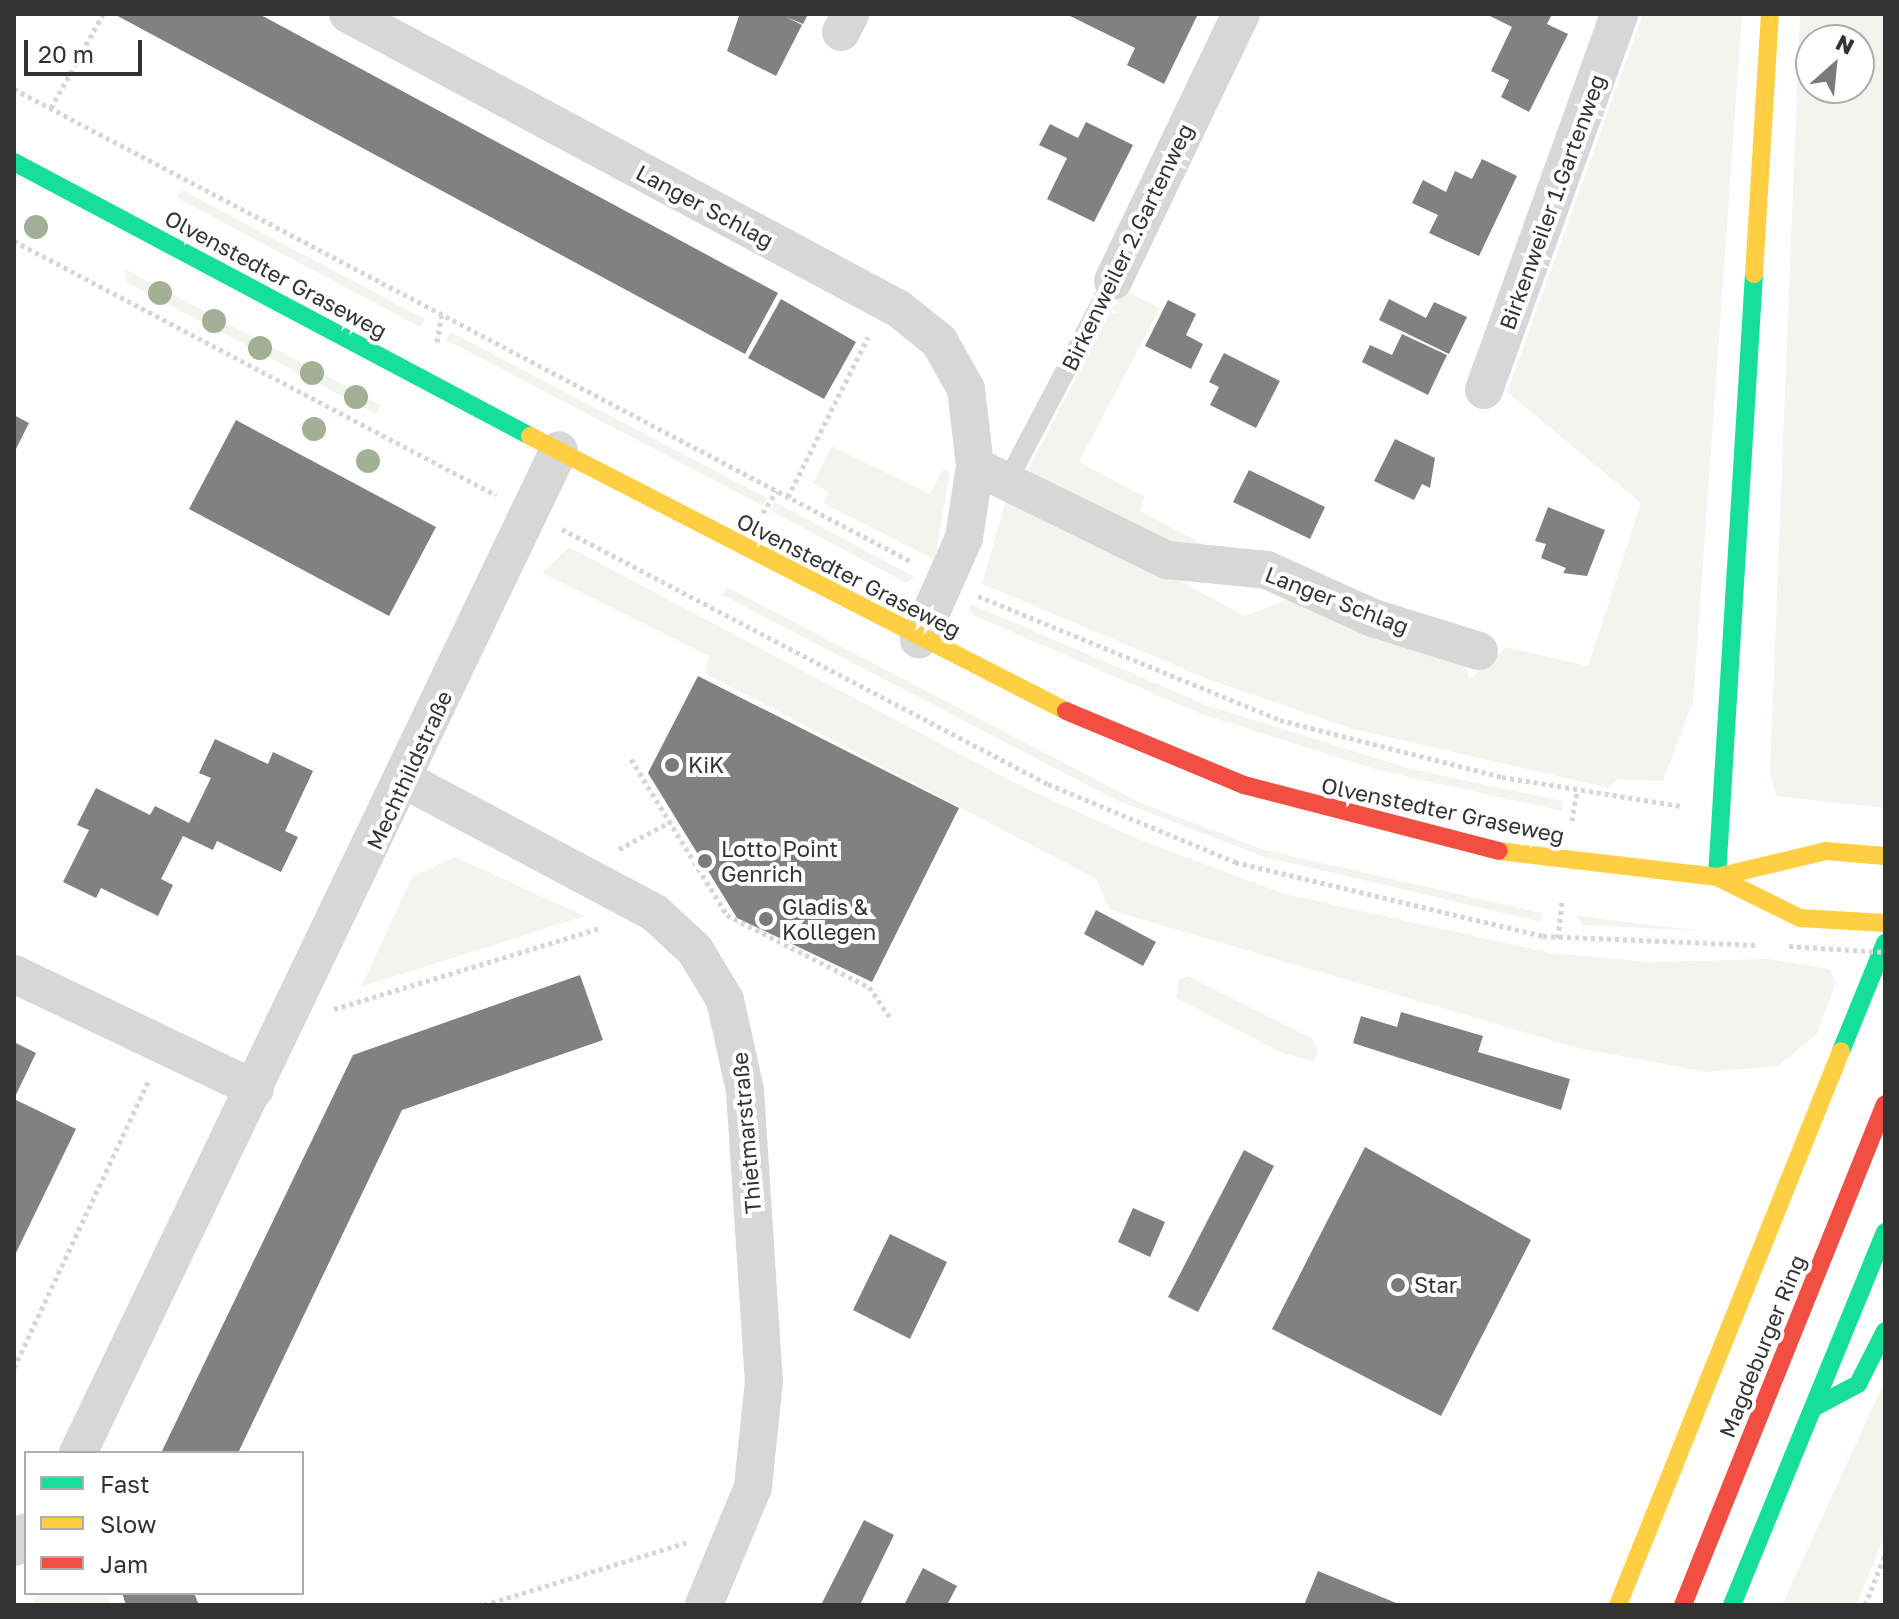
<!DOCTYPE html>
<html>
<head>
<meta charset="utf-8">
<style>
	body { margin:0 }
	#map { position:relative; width:1899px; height:1619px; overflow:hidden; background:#fff; font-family:"Golos Text",sans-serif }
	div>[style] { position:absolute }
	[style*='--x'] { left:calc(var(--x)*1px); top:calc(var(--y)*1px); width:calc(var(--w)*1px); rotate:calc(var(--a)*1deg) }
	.green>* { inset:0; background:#f1f5ed }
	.building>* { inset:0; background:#818181 }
	.path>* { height:5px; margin-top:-2.5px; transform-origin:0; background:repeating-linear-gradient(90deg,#d6d6d6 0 4px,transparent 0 8px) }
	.lane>* { height:20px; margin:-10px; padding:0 10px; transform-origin:10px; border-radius:10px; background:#d7d7d7 }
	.street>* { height:38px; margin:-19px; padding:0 19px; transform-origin:19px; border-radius:19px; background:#d7d7d7 }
	.fast>* { height:18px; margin:-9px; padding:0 9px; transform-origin:9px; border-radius:9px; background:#16e098 }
	.slow>* { height:18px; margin:-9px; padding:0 9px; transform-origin:9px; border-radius:9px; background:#ffcf43 }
	.jam>* { height:18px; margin:-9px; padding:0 9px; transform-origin:9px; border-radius:9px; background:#f24e42 }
	.path-bridge>* { height:5px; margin-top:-2.5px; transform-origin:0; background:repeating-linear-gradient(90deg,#d6d6d6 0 4px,transparent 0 8px) }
	.trees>* { width:24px; height:24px; margin:-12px; border-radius:50%; background:#a2b095 }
	.dots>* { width:22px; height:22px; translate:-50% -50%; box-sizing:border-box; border:4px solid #fff; border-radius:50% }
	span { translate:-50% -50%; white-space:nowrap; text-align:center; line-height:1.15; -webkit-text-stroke:8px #fff; paint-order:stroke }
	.street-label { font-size:22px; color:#333 }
	.poi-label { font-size:22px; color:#333 }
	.left { translate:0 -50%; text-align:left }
	.frame { position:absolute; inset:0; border:16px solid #333; pointer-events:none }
	.legend { position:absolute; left:24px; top:1451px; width:280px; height:144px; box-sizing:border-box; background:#fff; border:2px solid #adadad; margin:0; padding:10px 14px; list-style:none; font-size:24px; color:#333 }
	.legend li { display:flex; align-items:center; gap:16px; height:40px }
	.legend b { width:40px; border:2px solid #adadad }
	.north { position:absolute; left:1795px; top:24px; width:80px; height:80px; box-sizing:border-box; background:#fff; border:2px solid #adadad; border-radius:50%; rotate:27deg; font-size:22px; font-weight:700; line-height:32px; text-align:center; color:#333 }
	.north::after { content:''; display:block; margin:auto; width:28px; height:36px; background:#7a7a7a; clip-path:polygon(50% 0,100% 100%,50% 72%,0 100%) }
	.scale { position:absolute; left:24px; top:40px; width:118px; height:36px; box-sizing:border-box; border:4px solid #333; border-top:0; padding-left:10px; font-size:24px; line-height:28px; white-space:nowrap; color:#333; -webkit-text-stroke:6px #fff; paint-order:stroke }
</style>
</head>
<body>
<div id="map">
	<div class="green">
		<div style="clip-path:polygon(1643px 14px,1742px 14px,1693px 702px,1663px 781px,1617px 779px,1609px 788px,1353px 729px,1210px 680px,982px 584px,1009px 489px,1245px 616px,1295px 597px,1463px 659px,1470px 679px,1506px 647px,1588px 666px,1641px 503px,1507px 392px)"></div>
		<div style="clip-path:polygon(evenodd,1800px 14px,1885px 14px,1885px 808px,1776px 796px,1770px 772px,1800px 14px,1811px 40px,1859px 40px,1859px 88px,1811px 88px,1811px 40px)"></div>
		<div style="clip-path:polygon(182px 190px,425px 319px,420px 327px,177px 198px)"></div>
		<div style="clip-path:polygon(125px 269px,381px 405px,376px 414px,126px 282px)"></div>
		<div style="clip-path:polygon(1122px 289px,1160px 308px,1079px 462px,1145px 497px,1140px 511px,1203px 544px,1174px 550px,1026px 474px)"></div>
		<div style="clip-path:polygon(451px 332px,767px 498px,763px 506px,446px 340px)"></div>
		<div style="clip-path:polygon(832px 446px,930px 494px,943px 469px,950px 471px,935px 560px,823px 503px,829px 492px,813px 483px)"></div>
		<div style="clip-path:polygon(775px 502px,915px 577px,906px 583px,771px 511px)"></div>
		<div style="clip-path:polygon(569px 547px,1015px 783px,1138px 839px,1285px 894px,1551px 953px,1651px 962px,1769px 959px,1829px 969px,1836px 982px,1817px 1034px,1778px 1066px,1707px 1072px,1578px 1048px,1110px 910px,1096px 879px,705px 673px,709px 656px,542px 573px)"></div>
		<div style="clip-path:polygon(727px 587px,1141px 803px,1264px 850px,1542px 913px,1541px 922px,1262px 856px,1116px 800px,722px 595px)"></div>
		<div style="clip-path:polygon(971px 604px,1206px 705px,1411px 769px,1563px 801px,1562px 811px,1378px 770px,1201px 714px,968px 613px)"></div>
		<div style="clip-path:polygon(455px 857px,585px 916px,361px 987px,412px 877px)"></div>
		<div style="clip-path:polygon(1576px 915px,1608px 920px,1703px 931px,1583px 925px)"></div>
		<div style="clip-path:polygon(1188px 976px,1313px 1039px,1318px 1054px,1313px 1061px,1282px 1053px,1176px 998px,1179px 979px)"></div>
		<div style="clip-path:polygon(1885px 1380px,1885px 1536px,1856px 1605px,1782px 1605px)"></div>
		<div style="clip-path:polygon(39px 1593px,106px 1593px,111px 1605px,40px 1605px,33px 1601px)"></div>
	</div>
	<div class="building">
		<div style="clip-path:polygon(114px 14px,259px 14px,778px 293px,745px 354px)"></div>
		<div style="clip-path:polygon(808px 14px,803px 24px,786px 17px,802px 25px,776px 76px,727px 51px,739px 16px)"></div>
		<div style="clip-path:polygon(1066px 14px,1198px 14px,1164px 84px,1127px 65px,1135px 48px)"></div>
		<div style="clip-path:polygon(1552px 14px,1547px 24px,1568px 34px,1529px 112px,1501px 97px,1509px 80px,1491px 71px,1512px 27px,1490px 16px)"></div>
		<div style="clip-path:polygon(1086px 122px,1133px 145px,1094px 222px,1047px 199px,1067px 158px,1039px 145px,1050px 124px,1078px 138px)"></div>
		<div style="clip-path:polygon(1482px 159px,1517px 176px,1479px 256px,1429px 233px,1438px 215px,1412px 203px,1423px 180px,1446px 192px,1455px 171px,1472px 179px)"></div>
		<div style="clip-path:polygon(781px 299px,856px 342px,824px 399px,748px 358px)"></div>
		<div style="clip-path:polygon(1389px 299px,1426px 318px,1434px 302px,1467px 317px,1449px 354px,1379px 320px)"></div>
		<div style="clip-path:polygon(1168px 300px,1196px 314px,1186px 335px,1203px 344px,1191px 369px,1145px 346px)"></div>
		<div style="clip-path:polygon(1402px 334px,1447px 355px,1428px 395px,1362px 362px,1370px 345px,1392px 355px)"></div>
		<div style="clip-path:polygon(1224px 353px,1280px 381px,1256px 428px,1210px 405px,1219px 387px,1209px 382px)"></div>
		<div style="clip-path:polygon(14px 415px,29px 423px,14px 453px)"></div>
		<div style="clip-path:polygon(236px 420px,436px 527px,389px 616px,189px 509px)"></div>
		<div style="clip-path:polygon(1395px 439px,1435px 458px,1430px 488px,1422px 484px,1414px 500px,1374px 481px)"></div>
		<div style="clip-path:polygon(1249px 470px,1325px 507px,1310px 539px,1233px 502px)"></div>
		<div style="clip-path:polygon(1548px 507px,1605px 530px,1587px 576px,1563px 573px,1566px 568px,1541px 558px,1546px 544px,1535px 541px)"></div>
		<div style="clip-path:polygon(698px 676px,959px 808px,872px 982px,737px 918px,648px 773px)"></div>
		<div style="clip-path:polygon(215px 739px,268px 764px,273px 752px,313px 771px,285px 831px,298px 837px,281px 872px,217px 841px,213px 850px,183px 836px,161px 879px,173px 885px,158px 916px,101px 888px,96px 898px,63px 882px,89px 830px,77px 825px,96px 788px,150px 815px,155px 806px,189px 823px,211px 778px,199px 773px)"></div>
		<div style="clip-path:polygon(1096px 910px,1156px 942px,1143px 966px,1084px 934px)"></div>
		<div style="clip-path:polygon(580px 975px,603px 1040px,402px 1110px,238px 1453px,161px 1453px,353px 1055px)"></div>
		<div style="clip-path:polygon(1401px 1012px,1483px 1036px,1478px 1052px,1570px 1079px,1561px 1110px,1353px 1043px,1361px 1016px,1397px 1027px)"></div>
		<div style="clip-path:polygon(14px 1042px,36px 1053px,14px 1099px)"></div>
		<div style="clip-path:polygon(14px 1099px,76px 1129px,14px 1257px)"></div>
		<div style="clip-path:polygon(1365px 1147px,1531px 1240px,1441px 1416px,1272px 1329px)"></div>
		<div style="clip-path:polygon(1244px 1150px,1274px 1166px,1198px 1312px,1168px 1297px)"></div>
		<div style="clip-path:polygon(1133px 1208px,1165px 1222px,1150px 1257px,1118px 1242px)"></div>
		<div style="clip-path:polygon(890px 1234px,947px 1262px,910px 1339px,853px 1310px)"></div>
		<div style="clip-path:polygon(864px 1520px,894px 1535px,860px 1605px,821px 1605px)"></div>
		<div style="clip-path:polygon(923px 1568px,957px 1586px,947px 1605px,904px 1605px)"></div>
		<div style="clip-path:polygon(1318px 1571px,1401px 1605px,1304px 1605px)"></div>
		<div style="clip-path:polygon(122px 1593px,194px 1593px,199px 1605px,126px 1605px)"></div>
	</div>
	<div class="path">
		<div style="--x:14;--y:89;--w:1015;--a:27.78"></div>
		<div style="--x:51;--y:108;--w:107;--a:-61"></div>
		<div style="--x:14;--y:241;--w:545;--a:27.79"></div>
		<div style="--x:437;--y:342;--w:27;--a:-80"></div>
		<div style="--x:788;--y:497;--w:179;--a:-63.4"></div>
		<div style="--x:763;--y:513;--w:26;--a:-59"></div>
		<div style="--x:562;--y:529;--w:549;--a:27.69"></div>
		<div style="--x:1048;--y:784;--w:203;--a:22.6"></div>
		<div style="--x:1235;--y:862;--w:317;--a:13.5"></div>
		<div style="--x:1543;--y:936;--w:213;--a:2.4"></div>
		<div style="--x:978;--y:596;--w:326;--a:22.3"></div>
		<div style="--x:1280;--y:720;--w:229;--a:14.4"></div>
		<div style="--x:1502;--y:777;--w:181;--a:9.2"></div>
		<div style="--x:631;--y:759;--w:183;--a:58.4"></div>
		<div style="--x:727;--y:915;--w:159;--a:26.9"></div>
		<div style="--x:869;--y:987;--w:40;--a:55.1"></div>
		<div style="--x:1572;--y:821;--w:30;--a:-81"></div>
		<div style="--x:619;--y:849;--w:58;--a:-27.9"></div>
		<div style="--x:1558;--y:938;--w:36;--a:-84"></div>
		<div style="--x:334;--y:1009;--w:278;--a:-16.9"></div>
		<div style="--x:14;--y:1368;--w:318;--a:-64.9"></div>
		<div style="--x:484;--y:1605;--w:213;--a:-17.2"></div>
		<div style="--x:1865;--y:1605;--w:54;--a:-68.2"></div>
	</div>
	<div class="lane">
		<div style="--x:1009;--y:478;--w:223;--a:-62.2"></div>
	</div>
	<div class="street">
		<div style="--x:348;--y:14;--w:625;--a:28.16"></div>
		<div style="--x:899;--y:309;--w:51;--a:38.7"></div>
		<div style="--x:939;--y:341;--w:55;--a:60.6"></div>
		<div style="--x:966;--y:389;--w:78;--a:83.3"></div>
		<div style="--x:975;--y:466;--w:73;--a:98.7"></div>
		<div style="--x:964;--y:538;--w:111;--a:114"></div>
		<div style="--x:841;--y:32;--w:20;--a:-63"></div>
		<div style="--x:1113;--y:281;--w:296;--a:-64.4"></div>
		<div style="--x:1484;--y:390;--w:400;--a:-70.2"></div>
		<div style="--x:975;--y:466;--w:214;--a:26.1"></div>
		<div style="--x:1167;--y:560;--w:100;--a:5.7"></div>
		<div style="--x:1267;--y:570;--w:116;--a:24.4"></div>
		<div style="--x:1373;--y:618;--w:111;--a:17.3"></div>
		<div style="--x:405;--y:780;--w:283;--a:28"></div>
		<div style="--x:655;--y:913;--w:54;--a:42.8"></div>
		<div style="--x:695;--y:950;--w:58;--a:59"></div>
		<div style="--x:725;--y:1000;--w:92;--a:77.5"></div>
		<div style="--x:745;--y:1090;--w:291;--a:86.3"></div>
		<div style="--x:764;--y:1380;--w:108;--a:95.9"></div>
		<div style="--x:753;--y:1487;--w:128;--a:112.6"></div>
		<div style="--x:14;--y:974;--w:267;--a:25.5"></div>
		<div style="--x:78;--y:1453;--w:1112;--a:-64.38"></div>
		<div style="--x:14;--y:1547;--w:19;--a:-51"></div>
	</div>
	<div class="fast">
		<div style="--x:14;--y:162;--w:584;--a:27.97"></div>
		<div style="--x:1717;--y:877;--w:604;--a:-86.49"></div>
		<div style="--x:1841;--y:1051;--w:117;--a:-67.8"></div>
		<div style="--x:1815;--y:1407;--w:49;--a:-28.1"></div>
		<div style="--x:1858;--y:1384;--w:59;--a:-63"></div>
		<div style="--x:1732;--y:1605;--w:403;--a:-67.7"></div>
	</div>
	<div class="slow">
		<div style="--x:1754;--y:274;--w:260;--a:-86.5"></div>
		<div style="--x:530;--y:436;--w:602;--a:27.16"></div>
		<div style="--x:1499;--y:851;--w:220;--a:6.8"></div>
		<div style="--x:1717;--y:877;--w:112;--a:-13.4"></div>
		<div style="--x:1826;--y:851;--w:59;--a:4.8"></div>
		<div style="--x:1717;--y:877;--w:93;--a:26.3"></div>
		<div style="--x:1800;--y:918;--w:85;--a:3.4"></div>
		<div style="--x:1618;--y:1605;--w:597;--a:-68.07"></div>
	</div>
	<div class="jam">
		<div style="--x:1066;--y:711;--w:193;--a:22.6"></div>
		<div style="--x:1244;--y:785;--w:263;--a:14.5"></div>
		<div style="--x:1683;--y:1605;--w:540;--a:-68.04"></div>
	</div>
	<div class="path-bridge">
		<div style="--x:1789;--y:946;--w:96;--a:3.6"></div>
	</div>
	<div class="trees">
		<div style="left:36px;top:227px"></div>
		<div style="left:160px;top:293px"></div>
		<div style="left:214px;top:321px"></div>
		<div style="left:260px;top:348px"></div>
		<div style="left:312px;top:373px"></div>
		<div style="left:356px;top:397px"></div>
		<div style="left:314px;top:429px"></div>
		<div style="left:368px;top:461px"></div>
	</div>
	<div class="dots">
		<div style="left:672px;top:765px;background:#7a7a7a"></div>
		<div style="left:705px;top:861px;background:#7a7a7a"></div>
		<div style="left:766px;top:919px;background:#7a7a7a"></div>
		<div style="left:1398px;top:1285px;background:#7a7a7a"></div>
	</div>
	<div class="street-label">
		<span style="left:1552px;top:202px;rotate:-70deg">Birkenweiler 1.Gartenweg</span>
		<span style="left:705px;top:206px;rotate:28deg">Langer Schlag</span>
		<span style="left:1127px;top:247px;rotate:-64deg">Birkenweiler 2.Gartenweg</span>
		<span style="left:276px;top:274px;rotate:28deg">Olvenstedter Graseweg</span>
		<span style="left:849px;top:575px;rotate:27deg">Olvenstedter Graseweg</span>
		<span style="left:1337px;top:600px;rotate:21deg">Langer Schlag</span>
		<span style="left:409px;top:770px;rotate:-65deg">Mechthildstraße</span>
		<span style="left:1443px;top:810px;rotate:12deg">Olvenstedter Graseweg</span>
		<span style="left:746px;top:1133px;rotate:-95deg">Thietmarstraße</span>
		<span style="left:1762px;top:1346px;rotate:-68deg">Magdeburger Ring</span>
	</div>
	<div class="poi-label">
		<span class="left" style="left:688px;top:765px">KiK</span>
		<span class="left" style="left:721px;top:861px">Lotto Point<br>Genrich</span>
		<span class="left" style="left:782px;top:919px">Gladis &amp;<br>Kollegen</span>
		<span class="left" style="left:1414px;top:1285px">Star</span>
	</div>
	<div class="frame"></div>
	<ul class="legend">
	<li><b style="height:10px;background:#16e098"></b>Fast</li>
	<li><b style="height:10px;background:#ffcf43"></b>Slow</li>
	<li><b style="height:10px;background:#f24e42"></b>Jam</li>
	</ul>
	<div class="north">N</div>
	<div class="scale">20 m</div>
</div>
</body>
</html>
